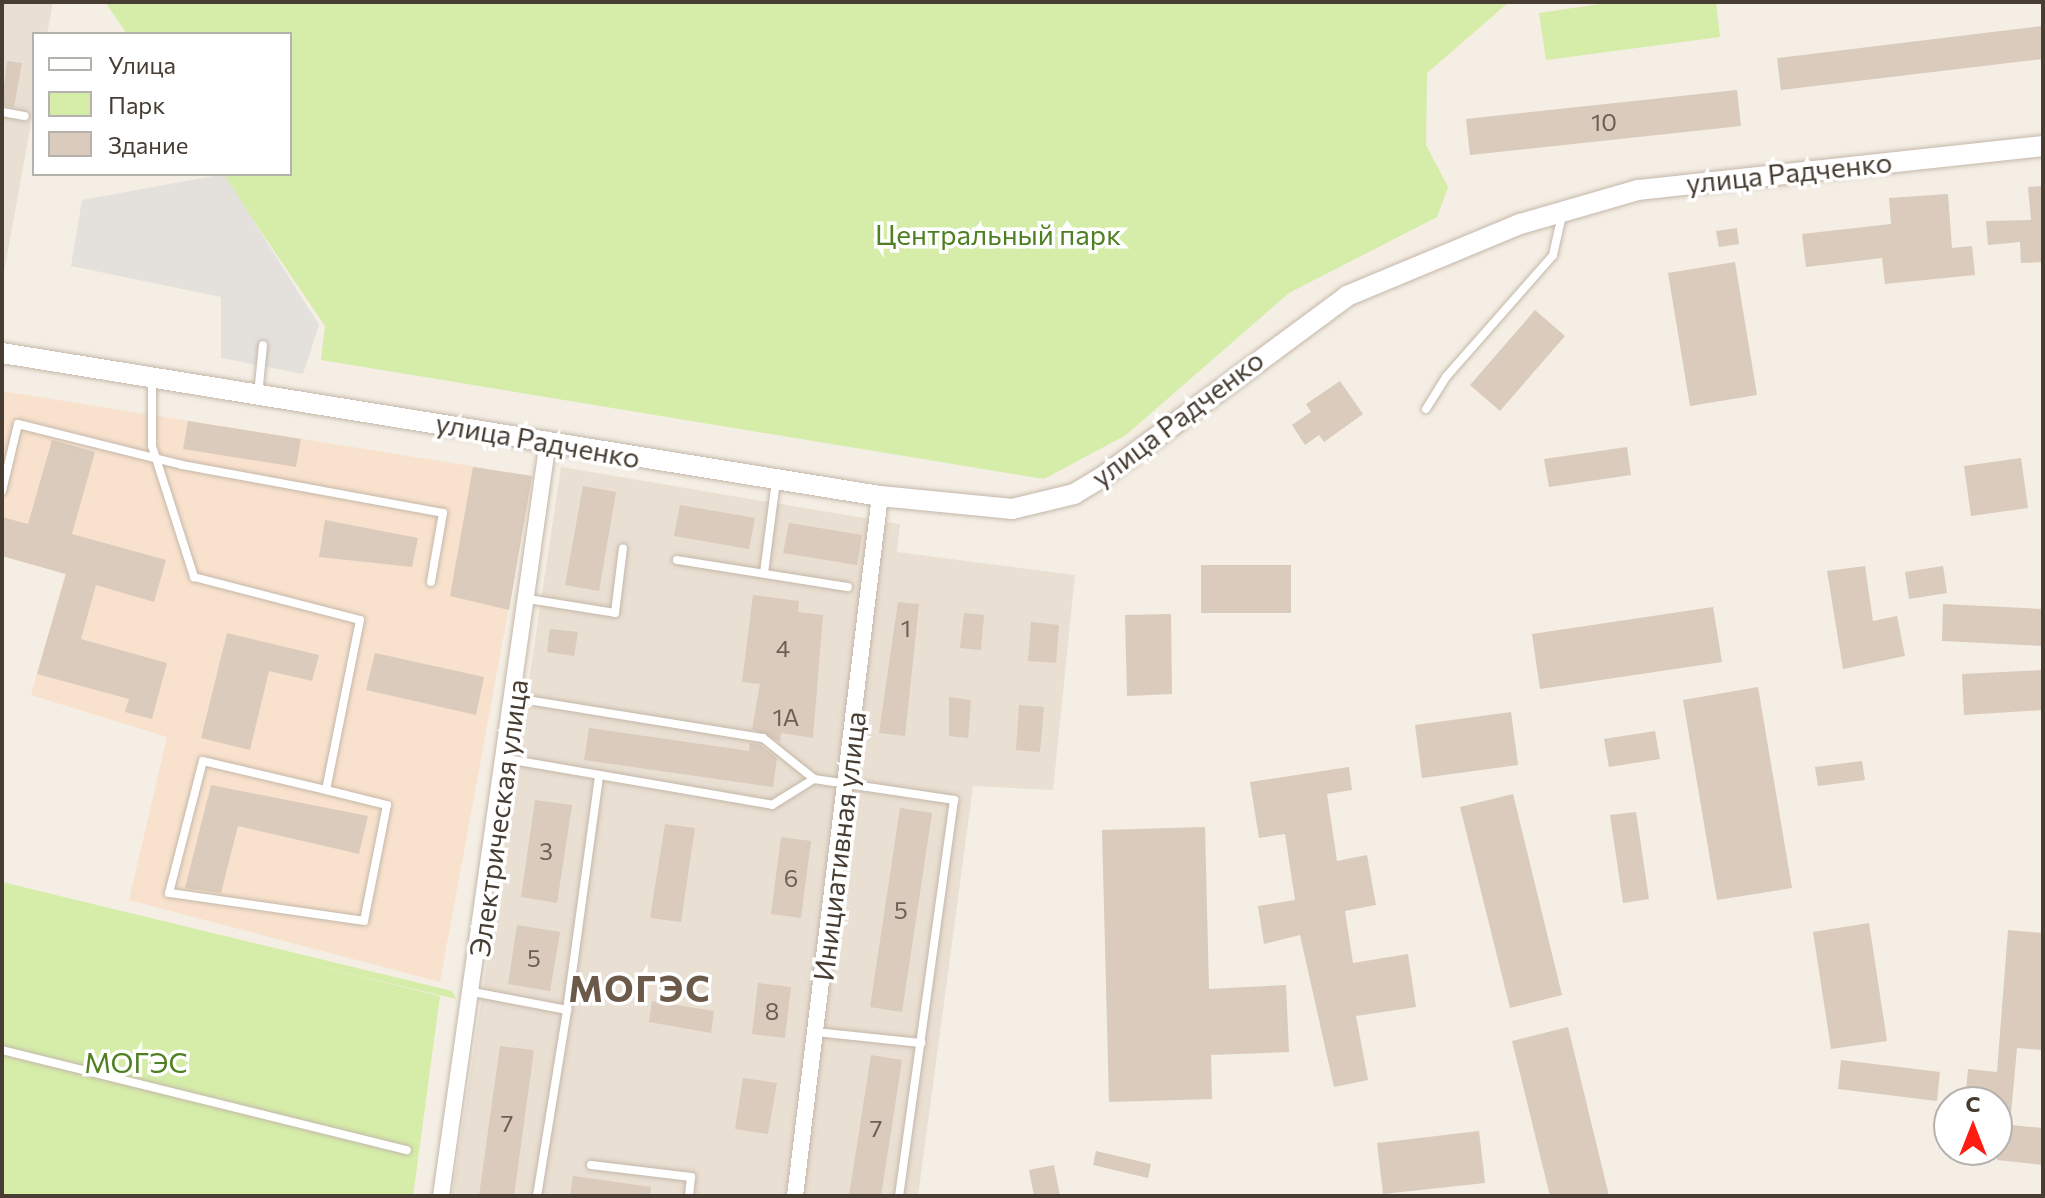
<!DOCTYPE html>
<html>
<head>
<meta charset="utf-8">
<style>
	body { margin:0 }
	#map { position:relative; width:2045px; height:1198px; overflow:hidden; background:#f4eee4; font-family:Commissioner,sans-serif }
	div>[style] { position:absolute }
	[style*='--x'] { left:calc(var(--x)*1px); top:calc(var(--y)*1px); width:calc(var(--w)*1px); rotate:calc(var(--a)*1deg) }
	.residential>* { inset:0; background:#e9dfd2 }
	.commercial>* { inset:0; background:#f9e2cd }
	.green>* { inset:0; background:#d5eda8 }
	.parking>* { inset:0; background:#e4e1dd }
	.building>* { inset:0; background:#dacbbc }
	.roads { filter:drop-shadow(0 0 2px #c4b7a9) drop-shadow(0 0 2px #c4b7a9) }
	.service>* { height:8px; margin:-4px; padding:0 4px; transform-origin:4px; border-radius:4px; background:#fff }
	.minor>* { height:16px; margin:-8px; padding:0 8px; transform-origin:8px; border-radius:8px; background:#fff }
	.tertiary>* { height:20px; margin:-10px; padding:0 10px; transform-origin:10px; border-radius:10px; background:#fff }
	span { translate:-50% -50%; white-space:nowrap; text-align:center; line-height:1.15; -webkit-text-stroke:7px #fff; paint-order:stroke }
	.number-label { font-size:24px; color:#6c6055 }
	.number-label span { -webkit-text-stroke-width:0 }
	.street-label { font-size:28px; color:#473d33 }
	.park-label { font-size:28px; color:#4e7f21 }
	.district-label { font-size:36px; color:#6b5a49; font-weight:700; letter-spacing:2px }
	.frame { position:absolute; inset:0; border:4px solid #473d33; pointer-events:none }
	.legend { position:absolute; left:32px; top:32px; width:260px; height:144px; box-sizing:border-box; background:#fff; border:2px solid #b5b1ad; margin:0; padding:10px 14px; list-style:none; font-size:24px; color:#473d33 }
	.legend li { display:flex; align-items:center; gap:16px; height:40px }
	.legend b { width:40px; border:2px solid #b5b1ad }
	.north { position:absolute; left:1933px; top:1086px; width:80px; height:80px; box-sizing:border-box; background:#fff; border:2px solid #b5b1ad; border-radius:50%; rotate:0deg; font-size:22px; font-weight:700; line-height:32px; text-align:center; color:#473d33 }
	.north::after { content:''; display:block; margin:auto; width:28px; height:36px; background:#ff1c11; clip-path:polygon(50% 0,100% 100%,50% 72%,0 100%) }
</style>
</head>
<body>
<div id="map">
	<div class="residential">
		<div style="clip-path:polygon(2px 2px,53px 2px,47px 34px,34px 34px,34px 107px,2px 283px)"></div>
		<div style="clip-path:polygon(561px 467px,900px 524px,897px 552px,1075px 575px,1053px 790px,973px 786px,918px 1196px,452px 1196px)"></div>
	</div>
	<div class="commercial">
		<div style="clip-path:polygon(2px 391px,533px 476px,440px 982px,129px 900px,167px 737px,31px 695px,65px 574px,2px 556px)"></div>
	</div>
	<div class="green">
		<div style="clip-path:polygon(105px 2px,1509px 2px,1427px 73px,1426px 145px,1448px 187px,1437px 217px,1289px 293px,1126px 435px,1044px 479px,321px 360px,325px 326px,222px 174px,290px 174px,290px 34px,127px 34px)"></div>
		<div style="clip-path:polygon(1614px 2px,1716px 2px,1720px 37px,1546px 60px,1539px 13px)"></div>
		<div style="clip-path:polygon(2px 882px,452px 991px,456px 999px,288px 959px,440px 996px,413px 1196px,2px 1196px)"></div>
	</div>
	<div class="parking">
		<div style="clip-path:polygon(224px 174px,319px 325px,303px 374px,221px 358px,221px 297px,71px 266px,82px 200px)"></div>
	</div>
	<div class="building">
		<div style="clip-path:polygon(2042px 26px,2043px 59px,1781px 90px,1777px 58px)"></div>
		<div style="clip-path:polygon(7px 61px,22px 63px,14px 107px,2px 105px)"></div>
		<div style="clip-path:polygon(1737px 90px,1741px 126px,1470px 155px,1466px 119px)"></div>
		<div style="clip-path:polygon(2043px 186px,2043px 262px,2021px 263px,2020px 242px,1988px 245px,1986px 221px,2031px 220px,2028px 187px)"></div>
		<div style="clip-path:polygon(1948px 194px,1952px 248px,1972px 246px,1975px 275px,1885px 284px,1882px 258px,1806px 267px,1802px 234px,1891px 224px,1889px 198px)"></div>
		<div style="clip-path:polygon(1737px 228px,1739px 244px,1719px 247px,1716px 231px)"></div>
		<div style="clip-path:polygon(1735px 262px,1757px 395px,1690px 406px,1668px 273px)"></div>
		<div style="clip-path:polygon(1535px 310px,1565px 336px,1500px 411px,1470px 385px)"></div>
		<div style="clip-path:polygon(1340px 381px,1363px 414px,1324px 442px,1319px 435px,1305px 445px,1292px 425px,1311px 412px,1306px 404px)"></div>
		<div style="clip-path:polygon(188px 421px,301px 439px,296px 467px,183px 449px)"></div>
		<div style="clip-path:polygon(52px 440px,95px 452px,72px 534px,166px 560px,154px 602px,96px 585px,81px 639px,167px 663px,152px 719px,125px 712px,129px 699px,37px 674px,66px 574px,2px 556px,2px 517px,28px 524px)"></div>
		<div style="clip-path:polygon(1627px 447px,1631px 475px,1549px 487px,1544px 459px)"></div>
		<div style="clip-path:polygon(2021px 458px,2028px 508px,1971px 516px,1964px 466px)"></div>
		<div style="clip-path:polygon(473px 467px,532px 476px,509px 610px,450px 596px)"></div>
		<div style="clip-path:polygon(583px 486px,616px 492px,599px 591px,565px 585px)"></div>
		<div style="clip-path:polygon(680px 505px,755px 518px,749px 549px,674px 536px)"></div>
		<div style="clip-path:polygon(325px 520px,418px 538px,412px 567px,319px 557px)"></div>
		<div style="clip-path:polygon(789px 523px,862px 535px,857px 565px,783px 553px)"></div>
		<div style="clip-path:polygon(1201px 565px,1291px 565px,1291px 613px,1201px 613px)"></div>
		<div style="clip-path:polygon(1865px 566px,1873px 621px,1897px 616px,1905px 656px,1843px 669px,1827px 571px)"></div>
		<div style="clip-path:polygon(1943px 566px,1947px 593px,1909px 599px,1905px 572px)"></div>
		<div style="clip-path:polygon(753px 595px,799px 601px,798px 612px,823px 615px,813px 738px,781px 733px,780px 742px,752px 729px,760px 684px,742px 682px)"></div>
		<div style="clip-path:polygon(898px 602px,919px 604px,905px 736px,879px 733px)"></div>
		<div style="clip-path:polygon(1943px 604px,2043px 609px,2043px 646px,1942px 641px)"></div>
		<div style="clip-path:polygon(1713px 607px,1722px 662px,1540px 689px,1532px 634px)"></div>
		<div style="clip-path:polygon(964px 613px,984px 615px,981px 650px,960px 648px)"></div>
		<div style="clip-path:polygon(1171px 614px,1172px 694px,1127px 696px,1125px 615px)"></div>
		<div style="clip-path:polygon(1031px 622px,1059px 625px,1056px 663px,1028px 661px)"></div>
		<div style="clip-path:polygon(550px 629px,578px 632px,574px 656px,547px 652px)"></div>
		<div style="clip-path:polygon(227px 633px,319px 655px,312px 681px,269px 671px,250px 750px,201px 738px)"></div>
		<div style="clip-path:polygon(375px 653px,484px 677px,476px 715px,366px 690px)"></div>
		<div style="clip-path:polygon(2043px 670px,2043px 710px,1964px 715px,1962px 674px)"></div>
		<div style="clip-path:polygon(1758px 687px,1792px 888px,1717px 900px,1683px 700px)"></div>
		<div style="clip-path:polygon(949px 697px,971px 700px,968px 738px,949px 736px)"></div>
		<div style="clip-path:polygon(1019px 705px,1044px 707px,1040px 752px,1016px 750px)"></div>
		<div style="clip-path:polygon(1511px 712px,1518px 765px,1422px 778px,1415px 725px)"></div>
		<div style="clip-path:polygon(589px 728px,749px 751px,750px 743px,760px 745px,777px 758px,773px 787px,584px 760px)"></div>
		<div style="clip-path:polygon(1655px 731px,1660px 759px,1609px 767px,1604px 739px)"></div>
		<div style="clip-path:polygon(1862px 761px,1865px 780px,1818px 786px,1815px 767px)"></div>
		<div style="clip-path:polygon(1349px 767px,1352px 790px,1327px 794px,1337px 861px,1367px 855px,1376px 905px,1345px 911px,1353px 963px,1408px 954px,1416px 1007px,1356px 1016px,1368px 1080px,1334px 1087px,1300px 935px,1264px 944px,1258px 906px,1295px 900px,1285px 834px,1259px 838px,1250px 782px)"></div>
		<div style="clip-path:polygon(211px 785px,368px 816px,359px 854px,238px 826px,221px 893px,185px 888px)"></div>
		<div style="clip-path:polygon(1513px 794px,1562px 995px,1510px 1008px,1460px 807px)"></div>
		<div style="clip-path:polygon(535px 800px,572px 805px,557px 903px,521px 897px)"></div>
		<div style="clip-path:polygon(900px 808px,932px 813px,902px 1012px,870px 1007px)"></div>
		<div style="clip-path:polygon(1636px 812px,1649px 899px,1623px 903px,1610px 815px)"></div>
		<div style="clip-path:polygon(665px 824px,695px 828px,681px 922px,650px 918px)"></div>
		<div style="clip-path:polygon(1205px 827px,1209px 989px,1286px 985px,1289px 1052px,1211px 1055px,1212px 1099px,1109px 1102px,1102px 830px)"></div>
		<div style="clip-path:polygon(781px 837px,811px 841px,801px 918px,771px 914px)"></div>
		<div style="clip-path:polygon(1869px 923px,1887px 1041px,1831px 1049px,1813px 932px)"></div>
		<div style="clip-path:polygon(517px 925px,560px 932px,550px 991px,508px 984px)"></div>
		<div style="clip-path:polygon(2008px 930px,2043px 933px,2043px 1050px,2017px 1048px,2010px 1125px,2043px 1128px,2043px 1165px,1997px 1160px,1997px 1102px,1965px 1102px,1968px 1069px,1997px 1072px)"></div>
		<div style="clip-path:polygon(758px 983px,791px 987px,785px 1038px,752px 1034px)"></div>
		<div style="clip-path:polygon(652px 1001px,714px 1011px,711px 1033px,649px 1022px)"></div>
		<div style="clip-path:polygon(1568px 1027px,1609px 1196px,1550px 1196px,1512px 1041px)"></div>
		<div style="clip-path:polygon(500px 1046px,534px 1050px,514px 1196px,479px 1196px)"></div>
		<div style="clip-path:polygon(871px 1055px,902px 1060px,881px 1196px,849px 1196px)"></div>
		<div style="clip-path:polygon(1841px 1060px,1940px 1072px,1937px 1101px,1838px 1089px)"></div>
		<div style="clip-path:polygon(743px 1078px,777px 1083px,768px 1134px,735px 1129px)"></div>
		<div style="clip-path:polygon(1479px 1131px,1485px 1183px,1383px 1194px,1377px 1143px)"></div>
		<div style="clip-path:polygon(1096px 1151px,1151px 1164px,1148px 1178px,1093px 1165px)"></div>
		<div style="clip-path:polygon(1054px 1165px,1060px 1196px,1034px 1196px,1029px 1170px)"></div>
		<div style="clip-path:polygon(573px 1176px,651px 1187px,650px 1196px,570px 1196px)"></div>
	</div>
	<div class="roads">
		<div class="service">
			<div style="--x:2;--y:112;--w:23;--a:10"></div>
			<div style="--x:152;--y:380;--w:66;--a:90"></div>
			<div style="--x:152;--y:446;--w:138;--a:72.2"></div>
			<div style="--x:194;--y:577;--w:171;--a:14.5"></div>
			<div style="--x:360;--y:620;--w:173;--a:101.3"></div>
			<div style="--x:326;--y:790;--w:63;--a:13.8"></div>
			<div style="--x:387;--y:805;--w:118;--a:101.2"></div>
			<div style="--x:364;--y:921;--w:197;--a:-171.8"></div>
			<div style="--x:169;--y:893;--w:136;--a:-75.6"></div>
			<div style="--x:203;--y:761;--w:126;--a:13.3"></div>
			<div style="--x:258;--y:395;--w:50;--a:-84.3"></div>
			<div style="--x:1426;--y:409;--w:38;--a:-58"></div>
			<div style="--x:1446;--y:377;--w:162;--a:-48.7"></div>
			<div style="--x:1553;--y:255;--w:41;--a:-77.3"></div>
			<div style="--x:2;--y:491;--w:69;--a:-76.6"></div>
			<div style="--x:18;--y:424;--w:169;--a:14"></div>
			<div style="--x:182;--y:465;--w:265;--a:10.4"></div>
			<div style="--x:443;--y:513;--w:70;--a:99.9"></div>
			<div style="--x:677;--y:560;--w:173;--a:9"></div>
			<div style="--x:764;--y:573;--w:94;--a:-82.6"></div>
			<div style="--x:528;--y:599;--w:88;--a:9.1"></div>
			<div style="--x:615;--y:613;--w:65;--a:-83"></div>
			<div style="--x:515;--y:698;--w:251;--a:9.2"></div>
			<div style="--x:763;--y:738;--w:65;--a:38.8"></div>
			<div style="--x:507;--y:759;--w:269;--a:9.8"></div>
			<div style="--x:772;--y:805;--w:49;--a:-31.8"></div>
			<div style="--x:814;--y:779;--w:142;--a:8.5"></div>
			<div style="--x:954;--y:800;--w:400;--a:97.9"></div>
			<div style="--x:473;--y:992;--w:96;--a:10.8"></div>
			<div style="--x:567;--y:1010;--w:235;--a:-82.2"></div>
			<div style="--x:815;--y:1032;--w:107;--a:5.9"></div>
			<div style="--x:2;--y:1050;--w:417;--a:13.9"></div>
			<div style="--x:591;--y:1165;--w:101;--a:6.8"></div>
			<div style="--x:691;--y:1177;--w:19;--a:96"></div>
			<div style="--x:537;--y:1196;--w:188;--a:-80.8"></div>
		</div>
		<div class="minor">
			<div style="--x:441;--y:1196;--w:764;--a:-81.94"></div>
			<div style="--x:795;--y:1196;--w:705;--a:-83.08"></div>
		</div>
		<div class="tertiary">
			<div style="--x:2;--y:353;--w:890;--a:9.25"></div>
			<div style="--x:880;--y:496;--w:133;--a:5.6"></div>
			<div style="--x:1012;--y:509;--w:64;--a:-13.6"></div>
			<div style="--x:1074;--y:494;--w:35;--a:-31"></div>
			<div style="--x:1104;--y:476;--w:302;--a:-36.5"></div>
			<div style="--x:1347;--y:296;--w:187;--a:-22.6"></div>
			<div style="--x:1520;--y:224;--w:123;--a:-16.1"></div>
			<div style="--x:1638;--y:190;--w:407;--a:-6.2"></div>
		</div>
	</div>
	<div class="number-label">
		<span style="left:1604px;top:122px">10</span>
		<span style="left:906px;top:628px">1</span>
		<span style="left:783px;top:648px">4</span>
		<span style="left:786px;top:717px">1А</span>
		<span style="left:546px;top:851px">3</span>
		<span style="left:791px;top:878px">6</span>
		<span style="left:901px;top:910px">5</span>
		<span style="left:534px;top:958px">5</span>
		<span style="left:772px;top:1011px">8</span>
		<span style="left:507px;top:1123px">7</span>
		<span style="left:876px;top:1128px">7</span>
	</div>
	<div class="street-label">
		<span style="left:1789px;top:172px;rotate:-6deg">улица Радченко</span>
		<span style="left:1177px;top:418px;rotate:-37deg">улица Радченко</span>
		<span style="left:538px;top:440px;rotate:10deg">улица Радченко</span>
		<span style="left:498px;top:818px;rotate:-82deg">Электрическая улица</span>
		<span style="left:839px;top:846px;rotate:-83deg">Инициативная улица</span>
	</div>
	<div class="park-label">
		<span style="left:998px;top:234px">Центральный парк</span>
		<span style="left:136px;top:1062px">МОГЭС</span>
	</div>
	<div class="district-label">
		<span style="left:640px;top:988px">МОГЭС</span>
	</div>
	<div class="frame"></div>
	<ul class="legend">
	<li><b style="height:10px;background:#fff"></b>Улица</li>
	<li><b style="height:22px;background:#d5eda8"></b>Парк</li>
	<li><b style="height:22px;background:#dacbbc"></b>Здание</li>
	</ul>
	<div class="north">С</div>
</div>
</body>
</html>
